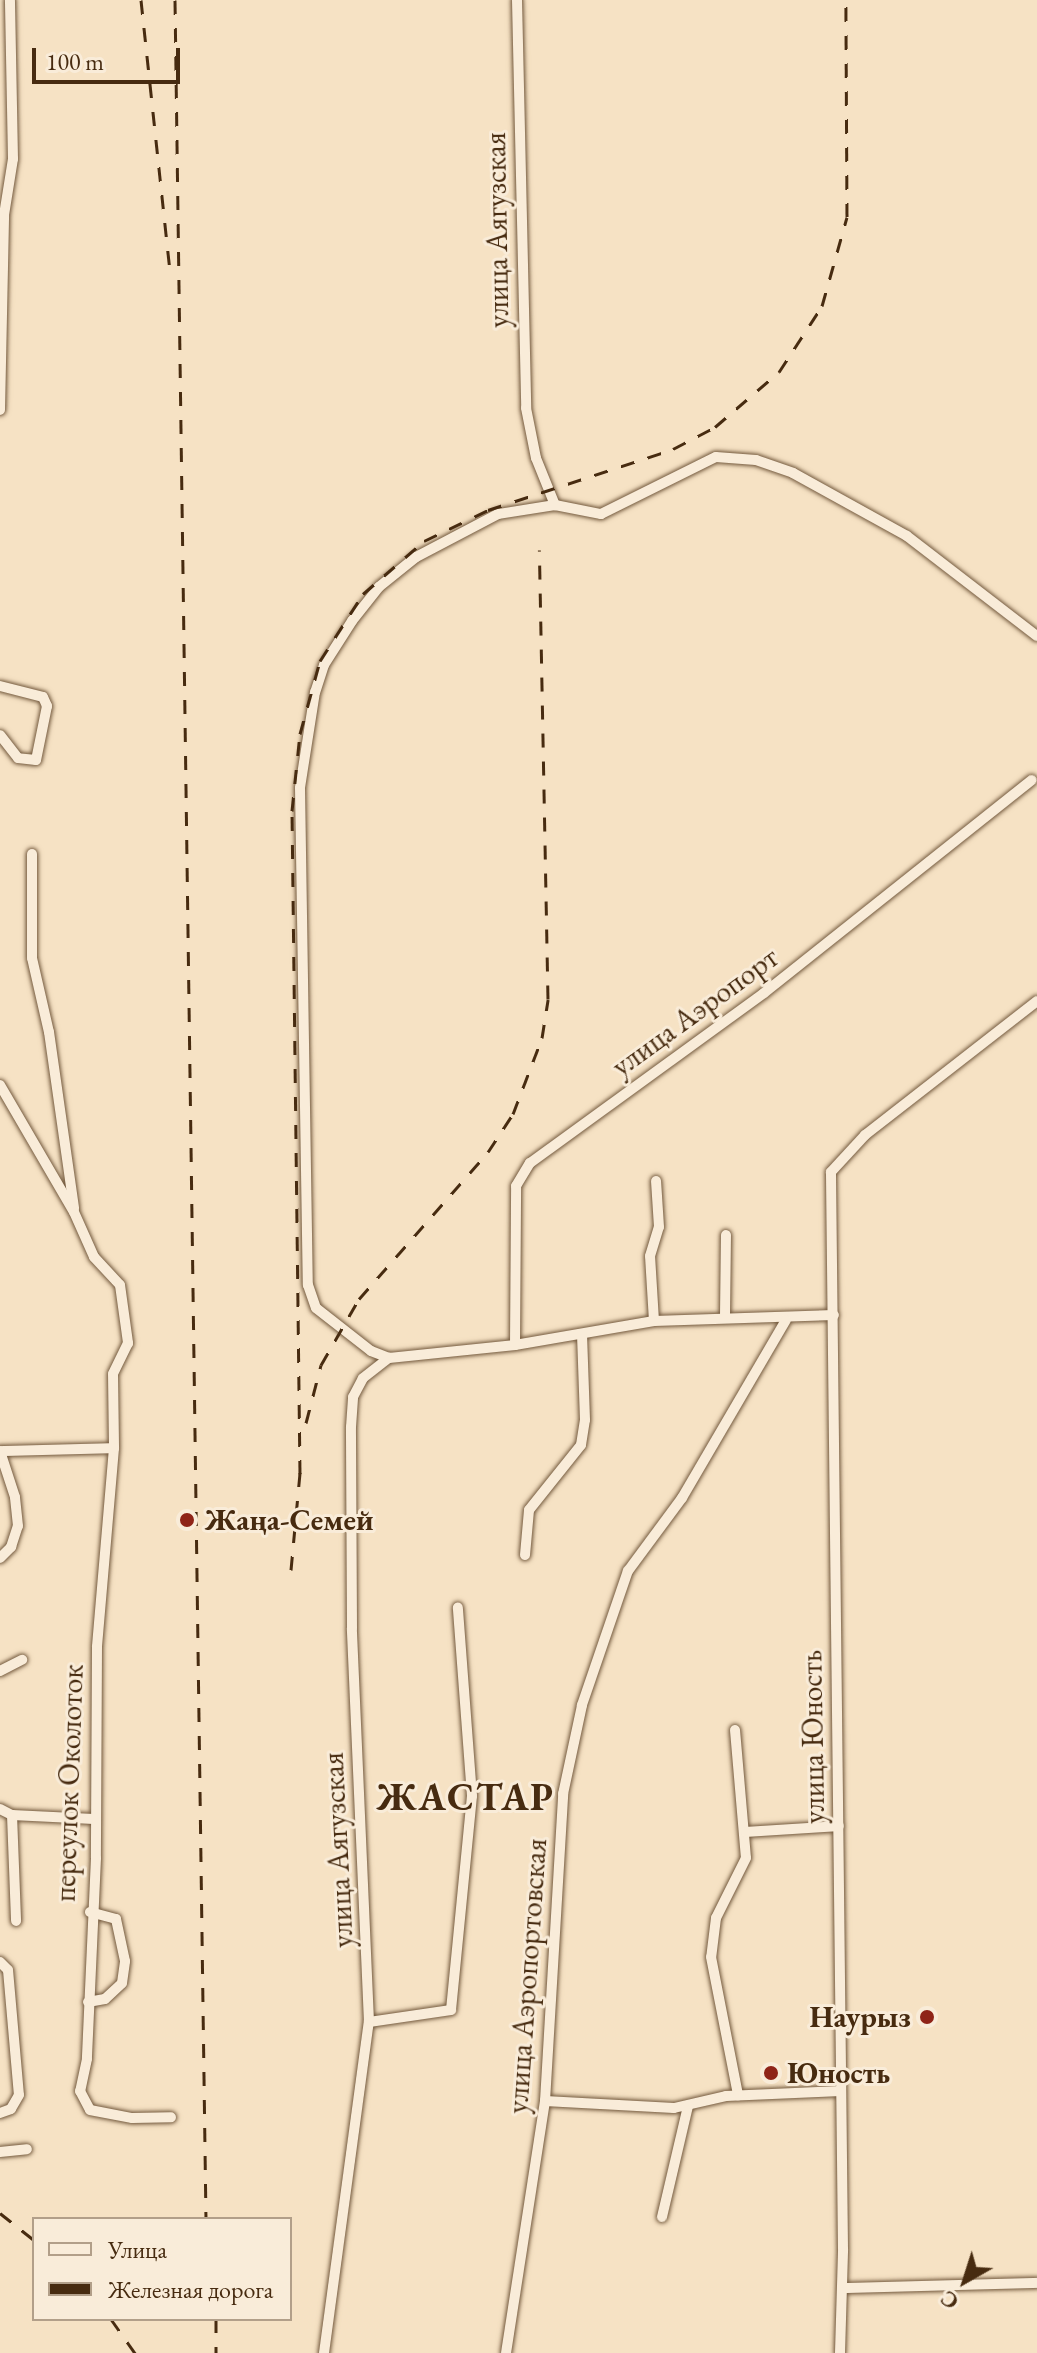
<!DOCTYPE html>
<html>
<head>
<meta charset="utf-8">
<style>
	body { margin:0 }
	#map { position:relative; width:1037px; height:2353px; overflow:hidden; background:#f6e2c4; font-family:"EB Garamond",serif }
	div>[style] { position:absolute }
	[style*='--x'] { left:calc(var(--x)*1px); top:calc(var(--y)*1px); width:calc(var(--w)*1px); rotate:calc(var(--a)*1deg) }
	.roads { filter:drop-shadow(0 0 2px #73593d) drop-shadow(0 0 2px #73593d) }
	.minor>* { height:10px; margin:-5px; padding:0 5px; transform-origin:5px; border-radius:5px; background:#f9ecd9 }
	.rail>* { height:3px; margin-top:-1.5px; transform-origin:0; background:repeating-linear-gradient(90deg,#472b10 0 14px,transparent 0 28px) }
	.dots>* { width:22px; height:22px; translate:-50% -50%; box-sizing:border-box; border:4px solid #f9ecd9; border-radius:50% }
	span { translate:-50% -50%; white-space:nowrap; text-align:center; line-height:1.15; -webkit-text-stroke:6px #f9ecd9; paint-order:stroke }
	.street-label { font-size:30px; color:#472b10 }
	.poi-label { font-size:30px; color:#472b10; font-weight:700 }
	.left { translate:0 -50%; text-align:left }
	.right { translate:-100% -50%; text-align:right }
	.district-label { font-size:38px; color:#472b10; font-weight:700; letter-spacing:2px }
	.legend { position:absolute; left:32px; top:2217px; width:260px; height:104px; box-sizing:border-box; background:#f9ecd9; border:2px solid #b29f89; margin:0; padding:10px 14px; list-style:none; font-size:24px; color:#472b10 }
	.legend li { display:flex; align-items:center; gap:16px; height:40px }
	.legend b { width:40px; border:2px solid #b29f89 }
	.north { position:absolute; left:925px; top:2241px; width:80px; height:80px; -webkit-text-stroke:6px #f9ecd9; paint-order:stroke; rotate:219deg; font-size:22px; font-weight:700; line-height:32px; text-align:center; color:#472b10 }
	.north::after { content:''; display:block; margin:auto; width:28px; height:36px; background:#472b10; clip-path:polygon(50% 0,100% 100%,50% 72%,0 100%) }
	.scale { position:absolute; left:32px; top:48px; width:148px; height:36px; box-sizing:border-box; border:4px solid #472b10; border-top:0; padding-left:10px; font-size:24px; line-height:28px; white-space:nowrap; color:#472b10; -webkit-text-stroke:6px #f9ecd9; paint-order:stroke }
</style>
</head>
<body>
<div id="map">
	<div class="roads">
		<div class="minor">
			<div style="--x:517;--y:0;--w:408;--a:88.7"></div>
			<div style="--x:526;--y:408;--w:51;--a:78.7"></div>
			<div style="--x:536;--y:458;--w:51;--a:68"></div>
			<div style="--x:555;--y:505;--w:47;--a:11.1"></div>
			<div style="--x:601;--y:514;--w:128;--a:-26.4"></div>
			<div style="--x:716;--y:457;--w:40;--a:4.3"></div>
			<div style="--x:756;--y:460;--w:39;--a:19"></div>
			<div style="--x:793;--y:473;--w:130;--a:28.9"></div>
			<div style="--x:907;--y:536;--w:164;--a:37.6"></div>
			<div style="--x:0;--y:410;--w:195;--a:-88.8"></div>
			<div style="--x:4;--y:215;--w:57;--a:-80.9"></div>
			<div style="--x:13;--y:159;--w:159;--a:-91.1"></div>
			<div style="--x:555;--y:505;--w:58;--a:171"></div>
			<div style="--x:498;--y:514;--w:93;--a:152.3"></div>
			<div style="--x:416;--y:557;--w:48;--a:141"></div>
			<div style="--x:379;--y:587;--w:43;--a:128.5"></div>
			<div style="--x:352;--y:621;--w:52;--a:122.5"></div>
			<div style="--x:324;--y:665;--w:28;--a:108"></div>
			<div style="--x:315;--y:692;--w:97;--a:98.9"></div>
			<div style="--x:300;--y:788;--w:497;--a:89.1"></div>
			<div style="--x:308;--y:1285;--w:24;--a:71"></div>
			<div style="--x:316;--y:1308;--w:70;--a:38"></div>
			<div style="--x:371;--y:1351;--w:19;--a:21"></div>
			<div style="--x:389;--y:1358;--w:127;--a:-5.9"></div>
			<div style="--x:515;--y:1345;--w:141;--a:-9.8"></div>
			<div style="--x:654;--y:1321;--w:180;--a:-1.9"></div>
			<div style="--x:0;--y:686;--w:44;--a:14.3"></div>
			<div style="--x:43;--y:697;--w:10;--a:66"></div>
			<div style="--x:47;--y:706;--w:55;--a:101.5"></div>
			<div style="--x:36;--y:760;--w:18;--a:-174"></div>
			<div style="--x:18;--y:758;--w:29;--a:-128"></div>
			<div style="--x:32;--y:854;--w:104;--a:90"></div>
			<div style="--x:32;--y:958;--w:76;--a:77.1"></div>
			<div style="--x:49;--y:1032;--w:178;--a:81.9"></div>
			<div style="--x:0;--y:1085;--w:147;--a:59.8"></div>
			<div style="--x:74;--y:1212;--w:49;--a:66"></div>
			<div style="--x:94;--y:1257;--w:38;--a:47"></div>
			<div style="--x:120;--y:1285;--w:59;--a:82.1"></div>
			<div style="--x:128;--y:1343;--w:34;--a:116"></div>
			<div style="--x:113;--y:1374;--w:74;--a:89.2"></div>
			<div style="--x:114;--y:1448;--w:200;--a:94.9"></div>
			<div style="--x:97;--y:1647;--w:211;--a:90.3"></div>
			<div style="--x:96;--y:1858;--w:201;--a:92.6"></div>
			<div style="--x:87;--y:2059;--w:33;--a:102"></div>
			<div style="--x:80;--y:2091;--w:21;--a:62"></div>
			<div style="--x:90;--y:2110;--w:43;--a:10.8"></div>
			<div style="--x:132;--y:2118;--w:39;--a:-1"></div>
			<div style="--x:725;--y:1316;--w:81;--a:-89.3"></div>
			<div style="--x:654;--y:1321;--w:65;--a:-93.5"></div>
			<div style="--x:650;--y:1256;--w:30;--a:-73"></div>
			<div style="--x:659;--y:1227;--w:46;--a:-93.7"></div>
			<div style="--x:515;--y:1345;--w:159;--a:-89.6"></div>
			<div style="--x:516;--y:1186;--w:27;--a:-59"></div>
			<div style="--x:530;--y:1163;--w:289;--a:-36"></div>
			<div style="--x:764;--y:993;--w:342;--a:-38.5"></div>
			<div style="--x:0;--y:1451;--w:114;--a:-1.5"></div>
			<div style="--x:525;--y:1555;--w:45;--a:-84.9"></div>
			<div style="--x:529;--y:1510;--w:83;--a:-51.3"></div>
			<div style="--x:581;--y:1445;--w:25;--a:-81"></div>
			<div style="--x:585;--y:1420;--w:86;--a:-92"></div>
			<div style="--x:0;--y:1558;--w:16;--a:-45"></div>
			<div style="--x:11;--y:1547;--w:22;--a:-72"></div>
			<div style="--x:18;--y:1526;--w:29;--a:-96"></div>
			<div style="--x:15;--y:1497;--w:48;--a:-108.1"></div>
			<div style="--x:0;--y:1671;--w:25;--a:-27"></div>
			<div style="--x:735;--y:1730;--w:128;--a:85.1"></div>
			<div style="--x:746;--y:1858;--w:67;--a:116.6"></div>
			<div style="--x:716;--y:1918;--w:39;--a:97"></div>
			<div style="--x:711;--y:1957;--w:141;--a:78.9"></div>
			<div style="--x:0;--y:1809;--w:13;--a:27"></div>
			<div style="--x:12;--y:1815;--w:82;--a:2.8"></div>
			<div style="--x:12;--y:1815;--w:106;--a:87.8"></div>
			<div style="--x:746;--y:1832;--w:93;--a:-3.7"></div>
			<div style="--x:0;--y:1962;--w:11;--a:45"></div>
			<div style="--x:8;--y:1970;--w:125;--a:85"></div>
			<div style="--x:19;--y:2095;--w:16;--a:120"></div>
			<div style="--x:11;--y:2109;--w:12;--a:160"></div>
			<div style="--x:88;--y:2002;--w:17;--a:-10"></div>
			<div style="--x:105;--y:1999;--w:23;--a:-43"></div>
			<div style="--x:122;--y:1983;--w:22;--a:-82"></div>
			<div style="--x:125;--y:1961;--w:43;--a:-102.1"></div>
			<div style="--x:116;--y:1919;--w:27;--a:-165"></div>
			<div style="--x:369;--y:2022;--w:83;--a:-8.3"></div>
			<div style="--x:451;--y:2010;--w:215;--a:-84.4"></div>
			<div style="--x:472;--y:1796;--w:189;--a:-94.3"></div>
			<div style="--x:545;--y:2101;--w:129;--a:3.1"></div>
			<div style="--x:674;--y:2108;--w:53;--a:-13"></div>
			<div style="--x:726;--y:2096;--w:115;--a:-2.5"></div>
			<div style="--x:0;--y:2152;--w:27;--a:-6"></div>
			<div style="--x:662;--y:2217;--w:114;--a:-76.8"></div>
			<div style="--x:843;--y:2288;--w:194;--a:-1.5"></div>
			<div style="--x:324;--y:2353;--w:334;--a:-82.3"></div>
			<div style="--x:369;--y:2022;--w:394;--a:-92.5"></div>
			<div style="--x:352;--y:1628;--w:201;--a:-90.3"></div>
			<div style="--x:351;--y:1427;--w:30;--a:-86"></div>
			<div style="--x:353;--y:1397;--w:21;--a:-62"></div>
			<div style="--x:363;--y:1378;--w:33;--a:-38"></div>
			<div style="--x:506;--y:2353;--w:255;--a:-81.2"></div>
			<div style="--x:545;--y:2101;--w:308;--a:-86.6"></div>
			<div style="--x:563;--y:1794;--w:91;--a:-77.9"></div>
			<div style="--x:582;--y:1705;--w:142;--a:-71.1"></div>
			<div style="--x:628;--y:1571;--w:91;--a:-53.5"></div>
			<div style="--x:682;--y:1498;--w:206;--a:-59.7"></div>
			<div style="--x:840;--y:2353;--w:104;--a:-88.3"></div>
			<div style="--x:843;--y:2249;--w:1077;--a:-90.64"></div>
			<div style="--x:831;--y:1172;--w:50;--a:-47.4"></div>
			<div style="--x:865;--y:1135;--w:218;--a:-37.9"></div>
		</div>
	</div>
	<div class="rail">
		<div style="--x:141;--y:0;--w:272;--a:83.9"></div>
		<div style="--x:175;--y:0;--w:2219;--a:89.2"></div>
		<div style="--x:306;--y:1423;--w:60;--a:-75.5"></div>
		<div style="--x:321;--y:1365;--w:76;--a:-60.1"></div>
		<div style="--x:359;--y:1299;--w:196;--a:-48.7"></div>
		<div style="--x:488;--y:1152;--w:45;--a:-56.7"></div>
		<div style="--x:513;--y:1114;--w:81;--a:-69.1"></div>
		<div style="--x:542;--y:1038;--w:39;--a:-81"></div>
		<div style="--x:548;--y:999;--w:449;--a:-91.1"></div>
		<div style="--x:300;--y:1474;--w:663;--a:-90.69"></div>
		<div style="--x:292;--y:811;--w:77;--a:-84.1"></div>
		<div style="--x:300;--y:734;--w:76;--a:-74.7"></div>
		<div style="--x:320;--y:661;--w:80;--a:-57.3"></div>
		<div style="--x:363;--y:594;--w:81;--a:-41"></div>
		<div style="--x:424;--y:541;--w:71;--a:-25.8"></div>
		<div style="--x:488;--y:510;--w:195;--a:-18.2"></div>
		<div style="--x:673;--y:449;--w:47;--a:-27.6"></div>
		<div style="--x:715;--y:427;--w:84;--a:-40.7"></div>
		<div style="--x:779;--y:372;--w:79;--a:-56.9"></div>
		<div style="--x:822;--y:306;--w:92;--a:-74.3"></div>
		<div style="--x:847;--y:217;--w:217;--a:-90.3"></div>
		<div style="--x:291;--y:1570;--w:107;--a:-84.7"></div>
		<div style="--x:0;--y:2213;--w:43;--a:38.5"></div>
		<div style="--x:111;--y:2319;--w:42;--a:54.8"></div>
		<div style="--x:216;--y:2319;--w:34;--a:90"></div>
	</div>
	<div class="dots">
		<div style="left:187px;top:1520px;background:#8f2418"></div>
		<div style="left:927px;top:2017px;background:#8f2418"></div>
		<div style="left:771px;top:2073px;background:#8f2418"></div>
	</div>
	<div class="street-label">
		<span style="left:497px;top:230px;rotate:-91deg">улица Аягузская</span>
		<span style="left:695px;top:1012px;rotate:-36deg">улица Аэропорт</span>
		<span style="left:813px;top:1737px;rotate:-91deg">улица Юность</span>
		<span style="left:69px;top:1783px;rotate:-88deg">переулок Околоток</span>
		<span style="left:338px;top:1850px;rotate:-93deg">улица Аягузская</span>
		<span style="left:527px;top:1976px;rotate:-86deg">улица Аэропортовская</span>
	</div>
	<div class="poi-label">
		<span class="left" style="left:205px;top:1520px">Жаңа-Семей</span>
		<span class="right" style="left:911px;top:2017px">Наурыз</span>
		<span class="left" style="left:787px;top:2073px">Юность</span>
	</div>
	<div class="district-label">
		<span style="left:466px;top:1797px">ЖАСТАР</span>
	</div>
	<ul class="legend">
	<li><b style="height:10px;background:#f9ecd9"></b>Улица</li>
	<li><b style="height:10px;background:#472b10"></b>Железная дорога</li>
	</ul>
	<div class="north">С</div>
	<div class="scale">100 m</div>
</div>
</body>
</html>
